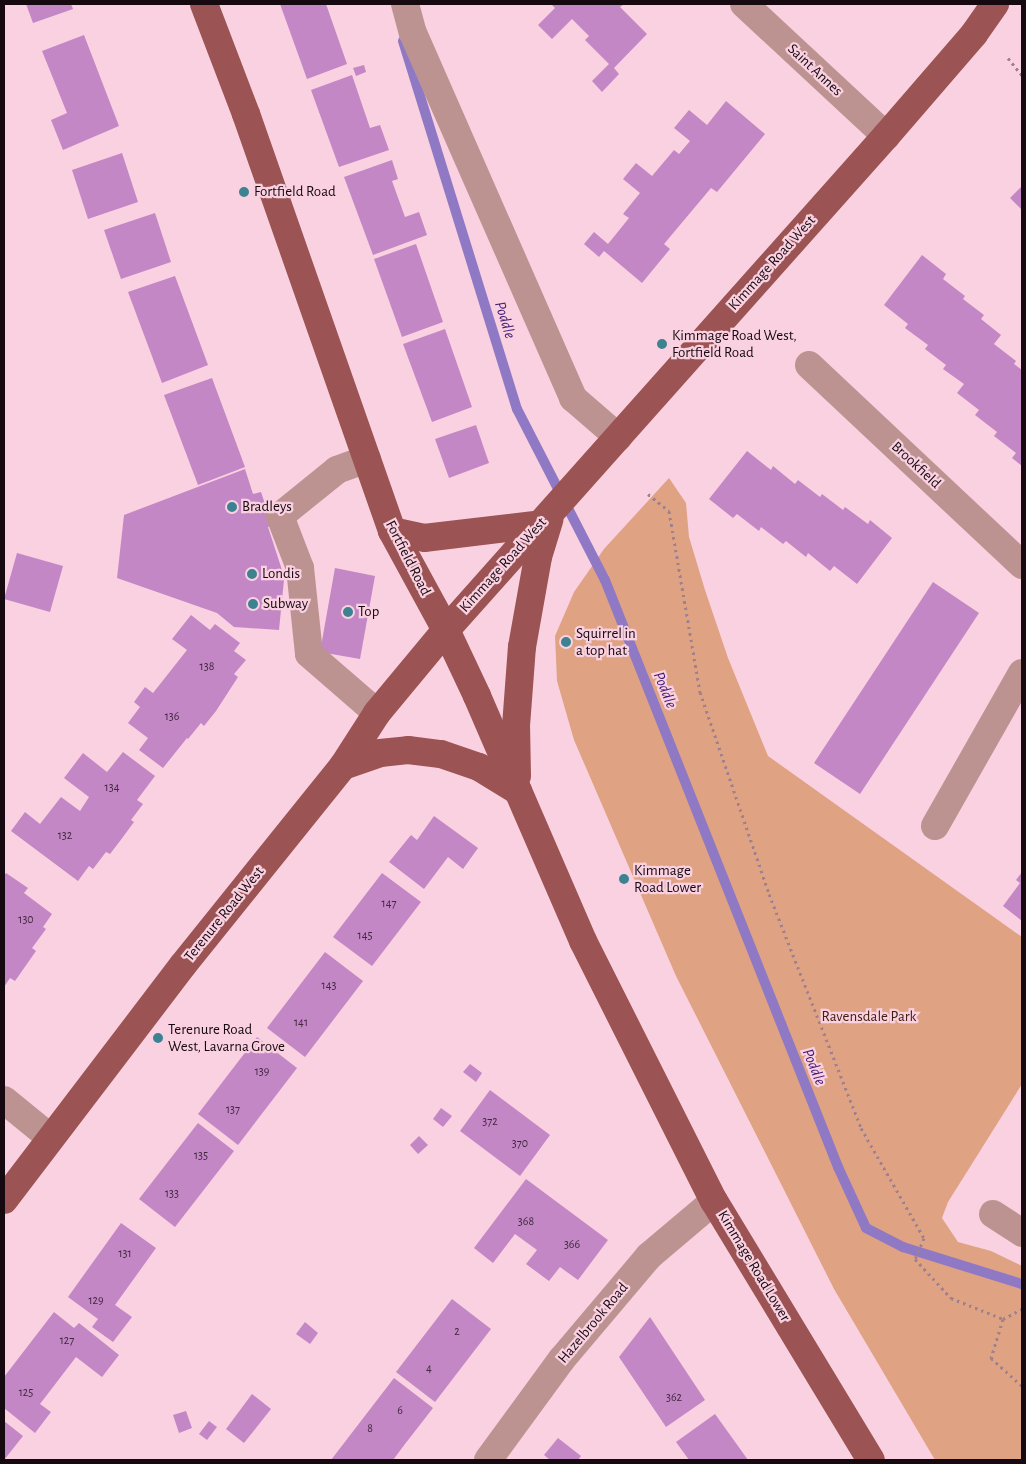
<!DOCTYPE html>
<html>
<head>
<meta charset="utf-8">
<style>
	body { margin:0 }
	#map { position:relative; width:1026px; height:1464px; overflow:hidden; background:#fad1e1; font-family:"Alegreya Sans",sans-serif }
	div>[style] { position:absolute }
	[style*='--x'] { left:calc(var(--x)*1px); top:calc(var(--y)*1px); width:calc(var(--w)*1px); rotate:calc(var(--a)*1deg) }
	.green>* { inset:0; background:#dfa283 }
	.stream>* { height:10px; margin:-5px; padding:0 5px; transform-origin:5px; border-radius:5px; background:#9079c4 }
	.building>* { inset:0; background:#c387c6 }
	.path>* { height:3px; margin-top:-1.5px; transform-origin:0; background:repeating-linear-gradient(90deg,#9f818d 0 2.5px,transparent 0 6.5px) }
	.minor>* { height:28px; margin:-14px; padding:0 14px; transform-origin:14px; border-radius:14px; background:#bd9392 }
	.major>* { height:28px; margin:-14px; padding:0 14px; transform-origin:14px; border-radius:14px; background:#9b5353 }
	.dots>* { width:14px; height:14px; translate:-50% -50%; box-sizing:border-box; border:2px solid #fad1e1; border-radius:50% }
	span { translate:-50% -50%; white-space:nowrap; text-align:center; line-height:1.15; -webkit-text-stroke:4.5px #fad1e1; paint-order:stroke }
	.number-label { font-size:12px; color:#41283d }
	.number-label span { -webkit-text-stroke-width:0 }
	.street-label { font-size:15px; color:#16090f }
	.poi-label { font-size:15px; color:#16090f }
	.left { translate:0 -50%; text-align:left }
	.park-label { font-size:15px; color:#41210e }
	.water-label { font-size:16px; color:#3f1973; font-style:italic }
	.frame { position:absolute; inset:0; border:5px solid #16090f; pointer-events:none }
</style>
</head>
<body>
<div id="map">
	<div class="green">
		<div style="clip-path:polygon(669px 478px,686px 503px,689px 537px,705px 590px,728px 658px,768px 756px,1022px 937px,1022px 1084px,948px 1202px,942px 1218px,958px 1242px,991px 1251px,1022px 1266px,1022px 1460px,935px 1460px,834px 1289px,676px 976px,574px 740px,557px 681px,555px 636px,574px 592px,604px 549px)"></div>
	</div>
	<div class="stream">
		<div style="--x:403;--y:41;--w:385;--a:72.8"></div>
		<div style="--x:517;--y:409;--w:192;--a:62.8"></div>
		<div style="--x:605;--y:580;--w:632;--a:68.35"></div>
		<div style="--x:838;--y:1167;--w:67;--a:65.3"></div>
		<div style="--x:866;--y:1228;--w:42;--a:27.2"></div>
		<div style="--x:903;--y:1247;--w:125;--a:17.3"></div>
	</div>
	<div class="building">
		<div style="clip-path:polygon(26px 4px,71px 4px,73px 9px,33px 23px)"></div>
		<div style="clip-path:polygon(280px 4px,326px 4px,347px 64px,307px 79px)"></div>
		<div style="clip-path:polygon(551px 4px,624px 4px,620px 7px,647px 34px,614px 68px,619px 74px,602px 92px,592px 81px,609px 64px,585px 40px,589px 36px,572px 19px,552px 39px,538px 25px,555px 8px)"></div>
		<div style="clip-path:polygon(84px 35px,119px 126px,63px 150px,51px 120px,67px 113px,42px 51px)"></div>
		<div style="clip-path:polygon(364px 65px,366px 72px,356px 76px,353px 68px)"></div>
		<div style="clip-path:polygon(352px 75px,370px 128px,380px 125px,389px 150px,339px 167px,311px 90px)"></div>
		<div style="clip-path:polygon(726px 101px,765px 134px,717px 192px,711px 188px,664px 244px,670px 249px,642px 283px,604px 251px,599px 257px,584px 244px,594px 232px,608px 244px,629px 218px,623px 214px,640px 193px,623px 179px,636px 163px,652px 176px,674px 150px,679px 154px,690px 141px,674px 128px,689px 110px,707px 125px)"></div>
		<div style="clip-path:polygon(122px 153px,138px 202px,88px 219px,72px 170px)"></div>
		<div style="clip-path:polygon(392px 160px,398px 179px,392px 181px,405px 217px,419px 212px,427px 235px,373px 255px,344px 177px)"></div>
		<div style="clip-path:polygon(1022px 186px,1022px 210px,1010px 198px)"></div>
		<div style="clip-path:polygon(155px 213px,171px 262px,121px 279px,104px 230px)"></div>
		<div style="clip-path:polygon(416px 244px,443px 322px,402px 337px,374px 259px)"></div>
		<div style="clip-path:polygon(922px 255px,946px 274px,943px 279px,965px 296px,963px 299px,984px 315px,981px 319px,1001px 335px,994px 344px,1016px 361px,1014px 364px,1022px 370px,1022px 466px,1012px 458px,1016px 453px,994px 436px,997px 432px,975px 415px,979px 410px,957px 393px,964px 384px,943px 369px,946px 365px,925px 349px,928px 345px,905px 328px,908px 324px,884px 305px)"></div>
		<div style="clip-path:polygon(175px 276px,208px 365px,162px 383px,128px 292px)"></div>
		<div style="clip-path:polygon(445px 329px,472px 407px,432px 422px,403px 344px)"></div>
		<div style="clip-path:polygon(212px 378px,245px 467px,198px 485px,164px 395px)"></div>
		<div style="clip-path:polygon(476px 425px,489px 463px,449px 478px,435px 439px)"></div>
		<div style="clip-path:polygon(747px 451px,771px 470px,773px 466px,795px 484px,798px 480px,820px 497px,822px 494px,843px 510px,845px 507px,868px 524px,870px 520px,892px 538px,857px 584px,834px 566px,830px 571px,808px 553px,806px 557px,786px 541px,783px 544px,761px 527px,759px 531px,737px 514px,733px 518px,709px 499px)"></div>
		<div style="clip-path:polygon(245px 469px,253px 494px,261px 492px,272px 525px,268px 527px,282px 570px,285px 570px,279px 630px,234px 627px,217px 613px,117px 578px,124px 515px)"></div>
		<div style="clip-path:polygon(17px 553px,63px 566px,50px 612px,4px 599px)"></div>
		<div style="clip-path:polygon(335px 568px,375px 576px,360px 659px,320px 652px)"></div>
		<div style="clip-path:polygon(933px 582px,979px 613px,860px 794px,814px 763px)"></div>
		<div style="clip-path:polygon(191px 615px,210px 630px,215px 624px,240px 643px,234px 651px,246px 660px,234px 674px,238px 677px,216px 711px,204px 726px,201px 723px,188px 739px,187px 738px,163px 768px,139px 750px,148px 738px,128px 723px,140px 707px,134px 702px,145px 687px,153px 693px,187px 650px,172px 639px)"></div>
		<div style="clip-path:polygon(123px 752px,155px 776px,137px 800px,143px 804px,131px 820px,134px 822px,120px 841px,110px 854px,106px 852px,93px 869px,89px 866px,78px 881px,11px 831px,25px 812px,40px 824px,61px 797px,80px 811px,89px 797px,64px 778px,83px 753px,107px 772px)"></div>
		<div style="clip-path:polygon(434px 816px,478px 848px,463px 869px,448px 857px,424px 889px,389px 862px,411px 835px,417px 840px)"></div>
		<div style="clip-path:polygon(1022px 872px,1022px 921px,1003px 906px,1020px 883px,1016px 880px)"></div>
		<div style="clip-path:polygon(6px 873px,28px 888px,24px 893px,52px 914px,43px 927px,46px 929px,32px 948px,36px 951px,15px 981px,10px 978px,4px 987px,4px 876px)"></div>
		<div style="clip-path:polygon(382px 873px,421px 902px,372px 966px,333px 937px)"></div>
		<div style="clip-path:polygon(325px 952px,363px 981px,305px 1057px,267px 1028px)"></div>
		<div style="clip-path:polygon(257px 1037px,297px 1068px,238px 1145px,198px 1114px)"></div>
		<div style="clip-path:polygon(470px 1064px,482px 1073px,476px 1082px,463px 1072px)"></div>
		<div style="clip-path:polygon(490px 1090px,550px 1135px,520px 1176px,460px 1131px)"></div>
		<div style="clip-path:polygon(441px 1108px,452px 1116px,443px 1127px,433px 1119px)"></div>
		<div style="clip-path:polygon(198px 1123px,234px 1151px,175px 1227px,139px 1199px)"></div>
		<div style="clip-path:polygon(419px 1136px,428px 1145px,418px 1154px,410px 1145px)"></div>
		<div style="clip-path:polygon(526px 1179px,608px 1240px,578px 1280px,560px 1267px,549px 1281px,526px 1264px,537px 1250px,515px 1234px,493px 1263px,474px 1248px)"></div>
		<div style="clip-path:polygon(121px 1223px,156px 1248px,115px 1305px,132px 1317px,113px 1342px,92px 1327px,98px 1319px,68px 1297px)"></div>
		<div style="clip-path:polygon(452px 1299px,491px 1329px,435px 1402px,396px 1372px)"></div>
		<div style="clip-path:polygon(54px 1312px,74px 1328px,79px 1323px,119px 1355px,102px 1377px,76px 1357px,40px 1404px,51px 1412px,35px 1433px,4px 1408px,4px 1377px)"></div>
		<div style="clip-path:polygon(650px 1317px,705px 1400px,666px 1427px,619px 1357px)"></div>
		<div style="clip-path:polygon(305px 1322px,318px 1333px,310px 1344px,296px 1334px)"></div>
		<div style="clip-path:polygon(394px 1378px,433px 1408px,405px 1444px,393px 1460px,331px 1460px)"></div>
		<div style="clip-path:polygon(252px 1394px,271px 1409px,244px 1443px,226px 1429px)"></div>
		<div style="clip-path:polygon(186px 1411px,192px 1428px,179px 1433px,173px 1415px)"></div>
		<div style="clip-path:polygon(715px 1414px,738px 1446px,748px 1460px,689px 1460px,676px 1442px)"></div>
		<div style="clip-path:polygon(4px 1421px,23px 1436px,4px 1460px)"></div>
		<div style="clip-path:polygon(209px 1421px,217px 1427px,207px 1440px,199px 1434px)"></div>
		<div style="clip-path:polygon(558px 1438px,581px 1456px,578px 1460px,550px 1460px,544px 1455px)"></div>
	</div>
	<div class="path">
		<div style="--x:1008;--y:58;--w:22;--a:51"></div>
		<div style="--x:648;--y:494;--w:27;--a:39"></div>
		<div style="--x:669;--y:511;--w:184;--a:80.3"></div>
		<div style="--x:700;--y:692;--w:213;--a:71.1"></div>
		<div style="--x:769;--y:894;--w:251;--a:68.5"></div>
		<div style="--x:861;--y:1128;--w:127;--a:60.2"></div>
		<div style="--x:924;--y:1238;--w:23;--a:113"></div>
		<div style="--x:915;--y:1259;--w:53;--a:47.3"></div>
		<div style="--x:951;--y:1298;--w:56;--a:22"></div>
		<div style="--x:1003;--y:1319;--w:21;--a:-28"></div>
		<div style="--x:1003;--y:1319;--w:41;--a:107.1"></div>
		<div style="--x:991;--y:1358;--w:42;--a:42.1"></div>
	</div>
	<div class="minor">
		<div style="--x:405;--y:4;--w:30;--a:75"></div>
		<div style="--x:413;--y:33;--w:399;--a:66.3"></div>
		<div style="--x:573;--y:398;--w:60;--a:40.9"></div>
		<div style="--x:744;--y:4;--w:194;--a:42.9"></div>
		<div style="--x:809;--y:365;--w:292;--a:43.2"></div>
		<div style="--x:367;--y:459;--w:32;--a:160"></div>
		<div style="--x:337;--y:470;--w:73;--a:141.1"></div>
		<div style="--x:280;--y:516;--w:56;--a:69"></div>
		<div style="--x:300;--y:568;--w:86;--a:84"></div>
		<div style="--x:309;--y:654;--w:90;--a:40.9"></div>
		<div style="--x:935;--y:826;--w:176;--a:-60.4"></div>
		<div style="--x:4;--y:1100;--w:60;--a:39"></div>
		<div style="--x:993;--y:1214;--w:35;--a:33"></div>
		<div style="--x:488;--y:1460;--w:125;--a:-53.8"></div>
		<div style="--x:562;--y:1359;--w:135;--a:-49.8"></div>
		<div style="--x:649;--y:1256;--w:85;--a:-40.2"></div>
	</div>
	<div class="major">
		<div style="--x:204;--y:4;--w:118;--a:69.1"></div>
		<div style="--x:246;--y:114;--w:442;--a:70.7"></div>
		<div style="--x:392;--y:531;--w:113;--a:61.4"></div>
		<div style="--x:446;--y:630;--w:73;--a:64.8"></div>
		<div style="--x:477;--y:696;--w:267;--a:66.6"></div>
		<div style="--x:583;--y:941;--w:291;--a:63.3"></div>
		<div style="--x:714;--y:1201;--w:303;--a:58.8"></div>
		<div style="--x:392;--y:531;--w:33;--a:12"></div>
		<div style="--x:424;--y:538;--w:118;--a:-6.8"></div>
		<div style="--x:343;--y:766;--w:39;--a:-19"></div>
		<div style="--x:380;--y:753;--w:28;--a:-6"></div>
		<div style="--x:408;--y:750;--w:33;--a:7"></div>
		<div style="--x:441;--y:754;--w:40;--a:18.9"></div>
		<div style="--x:479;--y:767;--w:46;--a:31.6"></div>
		<div style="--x:517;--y:776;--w:50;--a:-91.1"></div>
		<div style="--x:516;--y:726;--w:79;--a:-85.7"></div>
		<div style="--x:522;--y:647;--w:91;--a:-79.9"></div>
		<div style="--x:538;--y:557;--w:39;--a:-73"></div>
		<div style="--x:4;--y:1200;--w:295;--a:-52.7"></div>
		<div style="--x:183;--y:965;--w:255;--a:-51.2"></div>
		<div style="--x:343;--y:766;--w:63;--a:-57.3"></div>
		<div style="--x:377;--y:713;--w:108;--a:-50.3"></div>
		<div style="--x:446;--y:630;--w:662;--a:-48.31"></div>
		<div style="--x:886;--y:136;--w:135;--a:-49.2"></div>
		<div style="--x:974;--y:34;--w:37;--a:-55"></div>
	</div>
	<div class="dots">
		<div style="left:244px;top:192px;background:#3d8290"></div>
		<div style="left:662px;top:344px;background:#3d8290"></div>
		<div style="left:232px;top:507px;background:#3d8290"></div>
		<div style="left:252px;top:574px;background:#3d8290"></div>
		<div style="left:253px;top:604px;background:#3d8290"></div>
		<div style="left:348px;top:612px;background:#3d8290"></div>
		<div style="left:566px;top:642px;background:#3d8290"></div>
		<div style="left:624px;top:879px;background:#3d8290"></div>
		<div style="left:158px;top:1038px;background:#3d8290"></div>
	</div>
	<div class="number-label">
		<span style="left:207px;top:667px">138</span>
		<span style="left:172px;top:717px">136</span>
		<span style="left:112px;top:788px">134</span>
		<span style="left:65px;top:836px">132</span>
		<span style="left:389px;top:904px">147</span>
		<span style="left:26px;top:920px">130</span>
		<span style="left:365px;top:936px">145</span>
		<span style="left:329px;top:986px">143</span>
		<span style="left:301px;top:1023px">141</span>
		<span style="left:262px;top:1072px">139</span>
		<span style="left:233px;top:1110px">137</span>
		<span style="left:490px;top:1122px">372</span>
		<span style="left:520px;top:1144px">370</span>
		<span style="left:201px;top:1156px">135</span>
		<span style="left:172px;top:1194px">133</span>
		<span style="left:526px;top:1222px">368</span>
		<span style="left:572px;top:1245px">366</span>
		<span style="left:125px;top:1254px">131</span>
		<span style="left:96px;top:1301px">129</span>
		<span style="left:457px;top:1332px">2</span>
		<span style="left:67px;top:1341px">127</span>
		<span style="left:429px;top:1369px">4</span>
		<span style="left:26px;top:1393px">125</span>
		<span style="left:674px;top:1398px">362</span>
		<span style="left:400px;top:1411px">6</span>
		<span style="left:370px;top:1429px">8</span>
	</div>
	<div class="street-label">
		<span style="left:815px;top:70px;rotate:43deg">Saint Annes</span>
		<span style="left:772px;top:263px;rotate:-48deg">Kimmage Road West</span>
		<span style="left:916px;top:465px;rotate:43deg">Brookfield</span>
		<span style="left:408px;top:558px;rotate:63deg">Fortfield Road</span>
		<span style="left:503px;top:565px;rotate:-48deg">Kimmage Road West</span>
		<span style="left:224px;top:914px;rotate:-51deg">Terenure Road West</span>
		<span style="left:754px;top:1266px;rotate:59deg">Kimmage Road Lower</span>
		<span style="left:593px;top:1323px;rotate:-50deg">Hazelbrook Road</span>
	</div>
	<div class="poi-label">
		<span class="left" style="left:254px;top:192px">Fortfield Road</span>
		<span class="left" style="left:672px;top:344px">Kimmage Road West,<br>Fortfield Road</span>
		<span class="left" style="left:242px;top:507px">Bradleys</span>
		<span class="left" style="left:262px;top:574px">Londis</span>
		<span class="left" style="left:263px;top:604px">Subway</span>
		<span class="left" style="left:358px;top:612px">Top</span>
		<span class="left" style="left:576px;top:642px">Squirrel in<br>a top hat</span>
		<span class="left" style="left:634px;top:879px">Kimmage<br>Road Lower</span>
		<span class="left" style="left:168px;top:1038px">Terenure Road<br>West, Lavarna Grove</span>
	</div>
	<div class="park-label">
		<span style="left:869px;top:1017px">Ravensdale Park</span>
	</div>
	<div class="water-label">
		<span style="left:505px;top:320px;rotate:73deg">Poddle</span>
		<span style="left:665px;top:690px;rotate:68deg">Poddle</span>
		<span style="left:814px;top:1067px;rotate:68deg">Poddle</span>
	</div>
	<div class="frame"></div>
</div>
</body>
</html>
